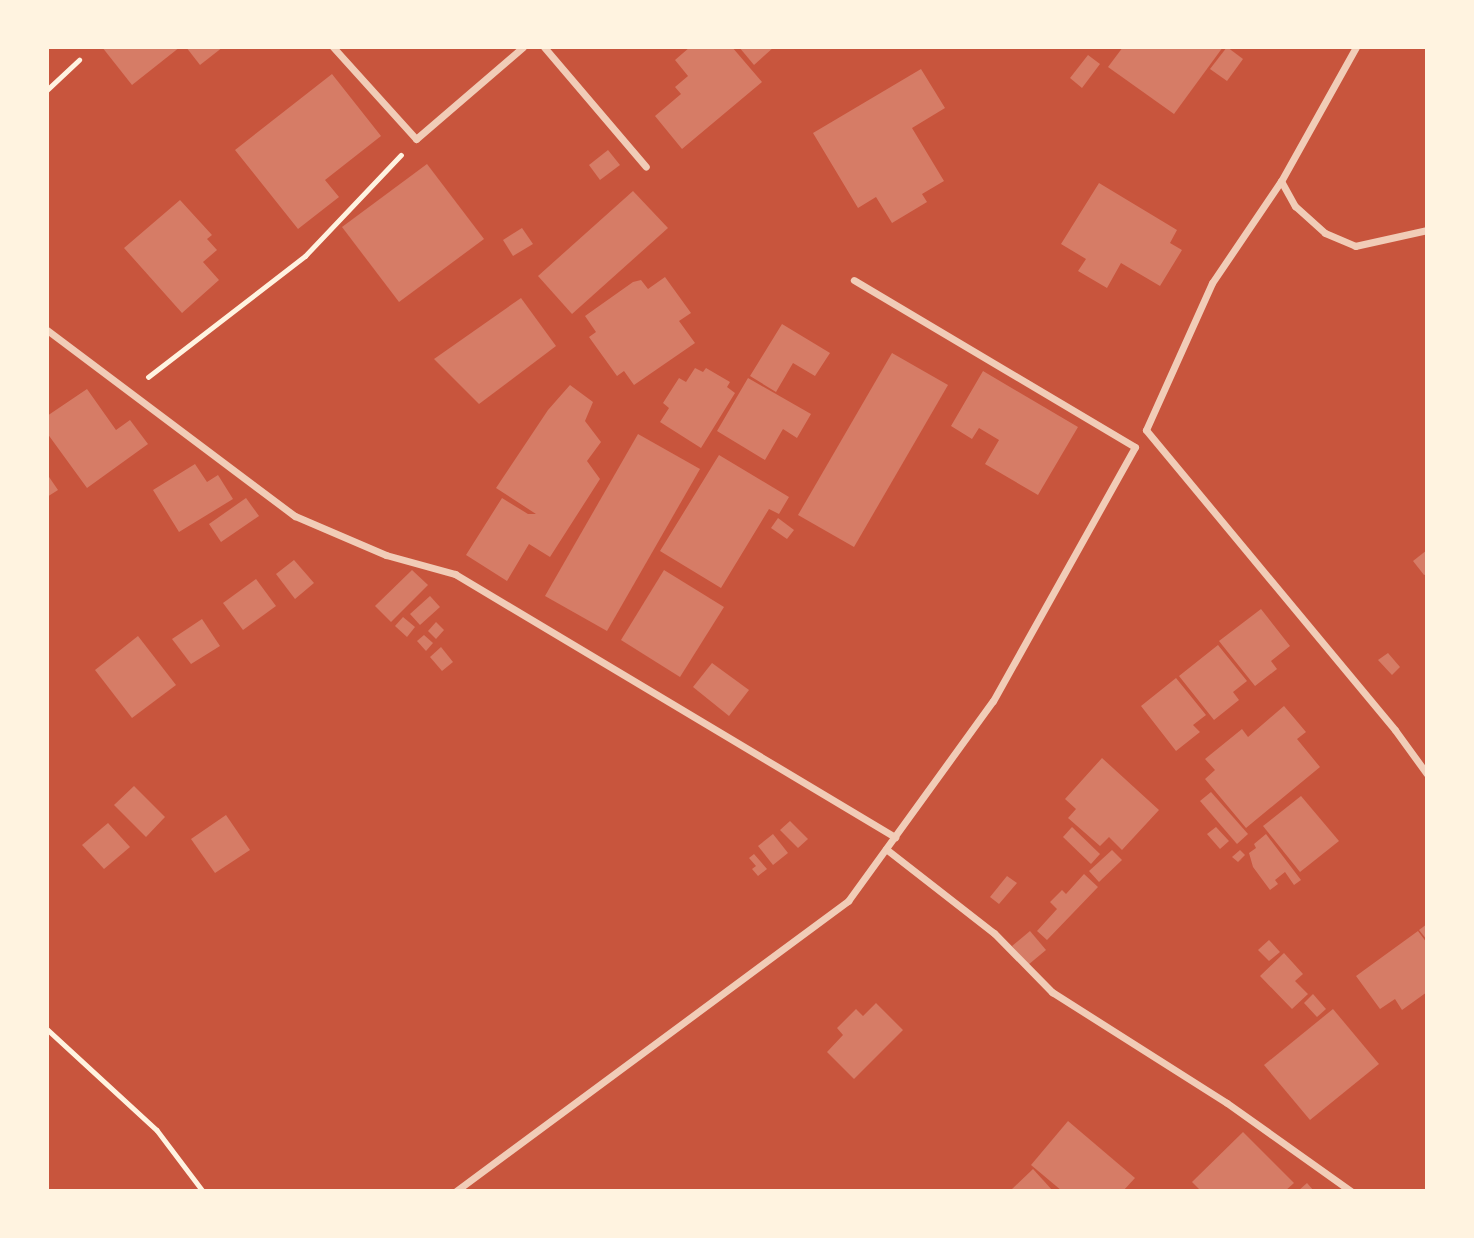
<!DOCTYPE html>
<html>
<head>
<meta charset="utf-8">
<style>
	body { margin:0 }
	#map { position:relative; width:1474px; height:1238px; overflow:hidden; background:#c8553d; font-family:"Sofia Sans Condensed",sans-serif }
	div>[style] { position:absolute }
	[style*='--x'] { left:calc(var(--x)*1px); top:calc(var(--y)*1px); width:calc(var(--w)*1px); rotate:calc(var(--a)*1deg) }
	.building>* { inset:0; background:#d67c66 }
	.path>* { height:4.5px; margin:-2.25px; padding:0 2.25px; transform-origin:2.25px; border-radius:2.25px; background:#fff3e0 }
	.minor>* { height:7px; margin:-3.5px; padding:0 3.5px; transform-origin:3.5px; border-radius:3.5px; background:#f1ccb7 }
	span { translate:-50% -50%; white-space:nowrap; text-align:center; line-height:1.15; -webkit-text-stroke:6px #fff3e0; paint-order:stroke }
	.frame { position:absolute; inset:0; border:49px solid #fff3e0; pointer-events:none }
</style>
</head>
<body>
<div id="map">
	<div class="building">
		<div style="clip-path:polygon(102px 47px,180px 47px,132px 85px)"></div>
		<div style="clip-path:polygon(186px 47px,223px 47px,200px 65px)"></div>
		<div style="clip-path:polygon(690px 47px,732px 47px,762px 82px,682px 149px,655px 116px,681px 94px,675px 87px,688px 76px,675px 60px)"></div>
		<div style="clip-path:polygon(739px 47px,774px 47px,754px 65px)"></div>
		<div style="clip-path:polygon(1123px 47px,1223px 47px,1174px 114px,1108px 67px)"></div>
		<div style="clip-path:polygon(1227px 47px,1243px 59px,1227px 81px,1210px 69px)"></div>
		<div style="clip-path:polygon(1088px 55px,1100px 64px,1082px 88px,1070px 78px)"></div>
		<div style="clip-path:polygon(921px 69px,945px 108px,912px 128px,944px 181px,922px 194px,927px 202px,892px 223px,876px 197px,858px 208px,813px 133px)"></div>
		<div style="clip-path:polygon(332px 74px,381px 136px,325px 180px,339px 197px,298px 229px,235px 150px)"></div>
		<div style="clip-path:polygon(608px 150px,620px 165px,600px 180px,589px 165px)"></div>
		<div style="clip-path:polygon(427px 164px,484px 239px,399px 302px,342px 227px)"></div>
		<div style="clip-path:polygon(1099px 183px,1177px 230px,1170px 243px,1182px 250px,1160px 286px,1121px 263px,1107px 288px,1078px 271px,1086px 259px,1061px 244px)"></div>
		<div style="clip-path:polygon(633px 191px,668px 228px,572px 314px,538px 276px)"></div>
		<div style="clip-path:polygon(180px 200px,212px 235px,207px 239px,217px 250px,203px 262px,219px 280px,182px 313px,124px 248px)"></div>
		<div style="clip-path:polygon(522px 228px,533px 244px,513px 256px,503px 240px)"></div>
		<div style="clip-path:polygon(665px 277px,691px 313px,679px 321px,695px 343px,634px 385px,624px 371px,617px 376px,589px 337px,596px 332px,585px 316px,633px 282px,641px 280px,648px 289px)"></div>
		<div style="clip-path:polygon(521px 298px,556px 346px,479px 404px,434px 359px)"></div>
		<div style="clip-path:polygon(782px 324px,830px 353px,815px 376px,793px 363px,776px 392px,750px 376px)"></div>
		<div style="clip-path:polygon(892px 353px,948px 385px,854px 547px,798px 515px)"></div>
		<div style="clip-path:polygon(695px 368px,703px 372px,706px 368px,730px 382px,727px 387px,735px 393px,701px 448px,660px 422px,669px 408px,663px 403px,679px 378px,686px 382px)"></div>
		<div style="clip-path:polygon(983px 371px,1078px 427px,1038px 495px,985px 464px,999px 440px,979px 428px,972px 439px,951px 426px)"></div>
		<div style="clip-path:polygon(748px 378px,811px 414px,797px 438px,783px 429px,765px 460px,717px 431px)"></div>
		<div style="clip-path:polygon(570px 385px,593px 402px,585px 421px,601px 442px,587px 461px,600px 479px,550px 557px,529px 544px,507px 581px,466px 555px,502px 498px,528px 514px,536px 514px,496px 488px,548px 410px)"></div>
		<div style="clip-path:polygon(87px 389px,116px 430px,130px 420px,148px 444px,87px 488px,47px 433px,47px 416px)"></div>
		<div style="clip-path:polygon(638px 434px,700px 469px,607px 631px,545px 596px)"></div>
		<div style="clip-path:polygon(719px 455px,789px 497px,779px 514px,769px 509px,721px 588px,660px 551px)"></div>
		<div style="clip-path:polygon(195px 464px,207px 482px,218px 475px,233px 499px,179px 532px,153px 490px)"></div>
		<div style="clip-path:polygon(47px 474px,58px 490px,47px 497px)"></div>
		<div style="clip-path:polygon(246px 498px,259px 516px,221px 542px,209px 524px)"></div>
		<div style="clip-path:polygon(778px 518px,794px 530px,787px 539px,771px 528px)"></div>
		<div style="clip-path:polygon(1427px 550px,1427px 574px,1424px 575px,1413px 561px)"></div>
		<div style="clip-path:polygon(294px 560px,314px 583px,295px 599px,276px 574px)"></div>
		<div style="clip-path:polygon(412px 570px,428px 585px,391px 622px,375px 606px)"></div>
		<div style="clip-path:polygon(664px 570px,724px 607px,680px 677px,621px 640px)"></div>
		<div style="clip-path:polygon(256px 579px,276px 606px,243px 630px,223px 603px)"></div>
		<div style="clip-path:polygon(430px 596px,440px 607px,420px 625px,410px 614px)"></div>
		<div style="clip-path:polygon(1261px 609px,1290px 646px,1271px 661px,1277px 669px,1255px 686px,1219px 641px)"></div>
		<div style="clip-path:polygon(403px 617px,415px 627px,407px 637px,395px 626px)"></div>
		<div style="clip-path:polygon(202px 619px,220px 646px,191px 664px,172px 639px)"></div>
		<div style="clip-path:polygon(436px 622px,444px 630px,436px 639px,428px 631px)"></div>
		<div style="clip-path:polygon(424px 635px,433px 643px,426px 651px,417px 641px)"></div>
		<div style="clip-path:polygon(138px 636px,176px 685px,132px 718px,95px 670px)"></div>
		<div style="clip-path:polygon(1218px 645px,1247px 681px,1233px 692px,1239px 700px,1214px 720px,1179px 676px)"></div>
		<div style="clip-path:polygon(441px 647px,453px 662px,442px 671px,430px 657px)"></div>
		<div style="clip-path:polygon(1388px 653px,1400px 667px,1392px 675px,1378px 660px)"></div>
		<div style="clip-path:polygon(712px 663px,749px 690px,729px 716px,693px 687px)"></div>
		<div style="clip-path:polygon(1176px 678px,1206px 715px,1193px 725px,1200px 732px,1176px 751px,1141px 706px)"></div>
		<div style="clip-path:polygon(1284px 706px,1306px 732px,1297px 739px,1320px 767px,1246px 828px,1205px 779px,1215px 770px,1205px 759px,1242px 729px,1248px 737px)"></div>
		<div style="clip-path:polygon(1102px 758px,1159px 810px,1122px 850px,1109px 837px,1100px 846px,1068px 818px,1076px 809px,1065px 799px)"></div>
		<div style="clip-path:polygon(134px 786px,165px 817px,146px 837px,114px 805px)"></div>
		<div style="clip-path:polygon(1211px 792px,1248px 834px,1237px 844px,1200px 801px)"></div>
		<div style="clip-path:polygon(1301px 796px,1339px 841px,1300px 872px,1263px 826px)"></div>
		<div style="clip-path:polygon(226px 815px,250px 850px,215px 873px,191px 839px)"></div>
		<div style="clip-path:polygon(790px 821px,808px 839px,798px 848px,780px 830px)"></div>
		<div style="clip-path:polygon(108px 823px,130px 847px,104px 869px,82px 845px)"></div>
		<div style="clip-path:polygon(1072px 827px,1100px 854px,1091px 864px,1063px 837px)"></div>
		<div style="clip-path:polygon(1216px 827px,1229px 841px,1220px 849px,1207px 834px)"></div>
		<div style="clip-path:polygon(773px 834px,788px 853px,773px 865px,758px 846px)"></div>
		<div style="clip-path:polygon(1266px 834px,1301px 880px,1294px 885px,1285px 872px,1275px 880px,1278px 884px,1270px 890px,1253px 867px,1249px 853px,1256px 848px,1254px 844px)"></div>
		<div style="clip-path:polygon(1112px 850px,1122px 860px,1099px 882px,1089px 871px)"></div>
		<div style="clip-path:polygon(1240px 850px,1245px 855px,1238px 862px,1232px 857px)"></div>
		<div style="clip-path:polygon(754px 854px,767px 869px,758px 876px,752px 869px,756px 866px,749px 858px)"></div>
		<div style="clip-path:polygon(1084px 874px,1098px 887px,1047px 940px,1037px 931px,1057px 909px,1050px 902px,1062px 890px,1066px 894px)"></div>
		<div style="clip-path:polygon(1007px 876px,1017px 883px,999px 904px,990px 897px)"></div>
		<div style="clip-path:polygon(1427px 924px,1427px 940px,1419px 930px)"></div>
		<div style="clip-path:polygon(1030px 931px,1046px 950px,1028px 965px,1012px 946px)"></div>
		<div style="clip-path:polygon(1418px 931px,1427px 943px,1427px 992px,1402px 1010px,1395px 999px,1380px 1009px,1356px 976px)"></div>
		<div style="clip-path:polygon(1269px 940px,1280px 952px,1269px 961px,1258px 950px)"></div>
		<div style="clip-path:polygon(1284px 953px,1303px 974px,1295px 981px,1308px 994px,1292px 1009px,1260px 976px)"></div>
		<div style="clip-path:polygon(1313px 994px,1326px 1009px,1317px 1017px,1304px 1003px)"></div>
		<div style="clip-path:polygon(876px 1003px,903px 1030px,854px 1079px,827px 1052px,843px 1035px,837px 1028px,856px 1009px,863px 1016px)"></div>
		<div style="clip-path:polygon(1333px 1009px,1379px 1064px,1310px 1120px,1264px 1065px)"></div>
		<div style="clip-path:polygon(1068px 1121px,1135px 1178px,1123px 1191px,1062px 1191px,1031px 1165px)"></div>
		<div style="clip-path:polygon(1243px 1132px,1294px 1183px,1285px 1191px,1201px 1191px,1192px 1182px)"></div>
		<div style="clip-path:polygon(1033px 1169px,1053px 1191px,1010px 1191px)"></div>
		<div style="clip-path:polygon(1307px 1183px,1314px 1191px,1298px 1191px)"></div>
	</div>
	<div class="path">
		<div style="--x:47;--y:90;--w:44;--a:-43.2"></div>
		<div style="--x:148;--y:377;--w:198;--a:-37.6"></div>
		<div style="--x:305;--y:256;--w:139;--a:-46.5"></div>
		<div style="--x:47;--y:1029;--w:149;--a:42.6"></div>
		<div style="--x:157;--y:1130;--w:76;--a:53"></div>
	</div>
	<div class="minor">
		<div style="--x:333;--y:47;--w:124;--a:47.9"></div>
		<div style="--x:416;--y:139;--w:141;--a:-40.7"></div>
		<div style="--x:544;--y:47;--w:157;--a:49.6"></div>
		<div style="--x:1356;--y:47;--w:154;--a:119.2"></div>
		<div style="--x:1281;--y:181;--w:123;--a:124.1"></div>
		<div style="--x:1212;--y:283;--w:161;--a:114.2"></div>
		<div style="--x:1146;--y:430;--w:390;--a:50.3"></div>
		<div style="--x:1395;--y:730;--w:54;--a:54"></div>
		<div style="--x:1281;--y:181;--w:29;--a:61"></div>
		<div style="--x:1295;--y:206;--w:40;--a:42"></div>
		<div style="--x:1325;--y:233;--w:33;--a:23"></div>
		<div style="--x:1355;--y:246;--w:74;--a:-12.5"></div>
		<div style="--x:47;--y:330;--w:310;--a:36.9"></div>
		<div style="--x:295;--y:516;--w:99;--a:23.2"></div>
		<div style="--x:386;--y:555;--w:72;--a:15.4"></div>
		<div style="--x:455;--y:574;--w:513;--a:30.87"></div>
		<div style="--x:886;--y:849;--w:137;--a:37.9"></div>
		<div style="--x:994;--y:933;--w:83;--a:45.5"></div>
		<div style="--x:1052;--y:992;--w:207;--a:32.4"></div>
		<div style="--x:1227;--y:1103;--w:152;--a:35.4"></div>
		<div style="--x:456;--y:1191;--w:488;--a:-36.5"></div>
		<div style="--x:848;--y:901;--w:247;--a:-54.1"></div>
		<div style="--x:993;--y:701;--w:291;--a:-60.8"></div>
		<div style="--x:1135;--y:447;--w:327;--a:-149.3"></div>
	</div>
	<div class="frame"></div>
</div>
</body>
</html>
